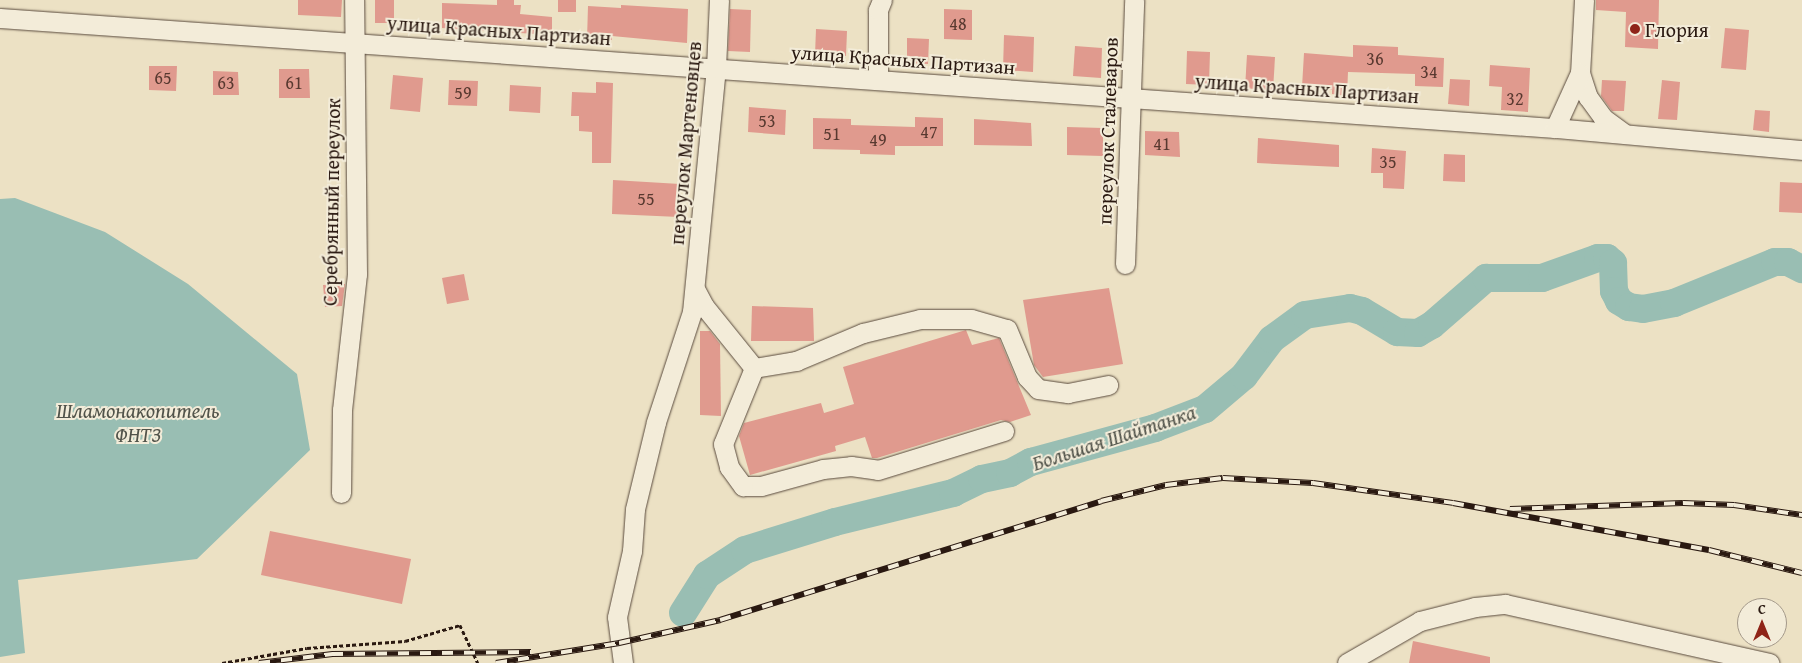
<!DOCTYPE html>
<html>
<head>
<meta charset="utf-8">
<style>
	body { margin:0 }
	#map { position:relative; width:1802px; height:663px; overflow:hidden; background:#ece1c4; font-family:"Gentium Book Plus",serif }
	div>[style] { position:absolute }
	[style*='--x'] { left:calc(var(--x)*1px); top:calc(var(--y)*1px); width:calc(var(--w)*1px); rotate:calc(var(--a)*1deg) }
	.water>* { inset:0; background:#99beb3 }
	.river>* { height:28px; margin:-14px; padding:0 14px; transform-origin:14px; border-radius:14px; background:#99beb3 }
	.building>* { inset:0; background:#e09a8e }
	.path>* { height:2.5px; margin-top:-1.25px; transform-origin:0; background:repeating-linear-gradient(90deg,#2a1911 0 4px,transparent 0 6.5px) }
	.roads { filter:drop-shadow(0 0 1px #5a4b3e) drop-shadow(0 0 1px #5a4b3e) }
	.minor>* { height:19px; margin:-9.5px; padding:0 9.5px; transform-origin:9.5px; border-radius:9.5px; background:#f3ecd9 }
	.rail>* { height:5.5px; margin-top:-2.75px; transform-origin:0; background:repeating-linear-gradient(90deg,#f3ecd9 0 11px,#2a1911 0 22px); box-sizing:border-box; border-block:1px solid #2a1911 }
	.dots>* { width:14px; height:14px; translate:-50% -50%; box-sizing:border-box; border:2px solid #f3ecd9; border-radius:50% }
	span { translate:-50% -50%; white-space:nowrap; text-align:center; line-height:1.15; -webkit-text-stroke:4px #f3ecd9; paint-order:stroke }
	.number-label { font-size:18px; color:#583930 }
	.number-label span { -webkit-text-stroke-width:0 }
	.poi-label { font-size:20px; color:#2a1911 }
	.left { translate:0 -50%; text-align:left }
	.street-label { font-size:20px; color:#2a1911 }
	.water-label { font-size:21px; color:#51534a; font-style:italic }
	.north { position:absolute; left:1737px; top:598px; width:50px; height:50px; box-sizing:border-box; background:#f3ecd9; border:1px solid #a39889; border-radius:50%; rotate:0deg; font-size:14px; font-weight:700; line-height:20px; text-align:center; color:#2a1911 }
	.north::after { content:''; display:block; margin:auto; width:18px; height:22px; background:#8f2418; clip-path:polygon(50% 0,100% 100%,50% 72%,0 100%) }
</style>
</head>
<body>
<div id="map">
	<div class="water">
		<div style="clip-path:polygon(15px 198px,105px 232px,188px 284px,297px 374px,310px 450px,197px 559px,18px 580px,25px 653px,0 657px,0 199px)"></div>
	</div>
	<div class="river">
		<div style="--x:683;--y:613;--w:45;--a:-57.7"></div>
		<div style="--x:707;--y:575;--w:45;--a:-33.3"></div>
		<div style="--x:745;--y:550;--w:94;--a:-17.3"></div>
		<div style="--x:835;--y:522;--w:122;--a:-13.8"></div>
		<div style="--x:953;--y:493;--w:32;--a:-26"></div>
		<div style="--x:982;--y:479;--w:29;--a:-12"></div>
		<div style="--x:1010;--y:473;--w:24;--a:-28"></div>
		<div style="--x:1031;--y:462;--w:129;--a:-15.3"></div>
		<div style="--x:1155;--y:428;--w:53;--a:-20.8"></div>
		<div style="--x:1205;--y:409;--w:51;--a:-40.2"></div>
		<div style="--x:1244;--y:376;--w:46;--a:-52.9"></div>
		<div style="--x:1272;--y:339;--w:41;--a:-36"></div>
		<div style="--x:1305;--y:315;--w:46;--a:-8.8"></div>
		<div style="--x:1350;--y:308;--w:12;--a:14"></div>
		<div style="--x:1362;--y:311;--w:41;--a:31"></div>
		<div style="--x:1397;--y:332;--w:21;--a:3"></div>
		<div style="--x:1418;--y:333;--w:16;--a:-30"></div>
		<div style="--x:1432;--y:325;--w:72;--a:-41"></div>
		<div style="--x:1486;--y:278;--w:56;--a:0"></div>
		<div style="--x:1542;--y:278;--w:59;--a:-19.7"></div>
		<div style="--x:1598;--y:258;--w:9;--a:0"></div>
		<div style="--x:1607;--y:258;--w:8;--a:40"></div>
		<div style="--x:1613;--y:263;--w:28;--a:88"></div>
		<div style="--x:1614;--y:291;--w:11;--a:63"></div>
		<div style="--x:1619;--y:301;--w:12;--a:31"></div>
		<div style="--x:1629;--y:307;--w:14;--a:8"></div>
		<div style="--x:1643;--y:309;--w:32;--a:-11"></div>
		<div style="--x:1674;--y:303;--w:109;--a:-22.1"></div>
		<div style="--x:1775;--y:262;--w:13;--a:0"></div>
		<div style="--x:1788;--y:262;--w:16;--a:27"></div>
	</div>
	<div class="building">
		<div style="clip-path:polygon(298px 0,342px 0,341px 17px,298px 15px)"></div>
		<div style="clip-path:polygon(375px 0,394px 0,394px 23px,375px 23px)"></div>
		<div style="clip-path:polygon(497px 0,514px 0,514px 5px,521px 5px,520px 14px,552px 17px,552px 35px,442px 28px,442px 3px,497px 5px)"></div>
		<div style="clip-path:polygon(558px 0,576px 0,576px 12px,558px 12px)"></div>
		<div style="clip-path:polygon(1596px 0,1659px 0,1658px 49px,1625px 47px,1626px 12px,1596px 10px)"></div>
		<div style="clip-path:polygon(621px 5px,688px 9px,687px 43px,612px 36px,612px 40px,587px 39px,588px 6px,621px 8px)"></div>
		<div style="clip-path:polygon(730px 9px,751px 10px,750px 52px,728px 51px)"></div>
		<div style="clip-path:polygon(944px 9px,972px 10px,972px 40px,944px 39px)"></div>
		<div style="clip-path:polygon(1725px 28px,1749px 30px,1746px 70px,1721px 68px)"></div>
		<div style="clip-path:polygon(816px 29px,847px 31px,846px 56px,815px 55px)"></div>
		<div style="clip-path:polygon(1004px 35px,1034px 37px,1033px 72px,1003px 70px)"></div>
		<div style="clip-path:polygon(907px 38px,929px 39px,928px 64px,907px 63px)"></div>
		<div style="clip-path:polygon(1353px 45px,1398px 47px,1398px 55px,1444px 58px,1443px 87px,1415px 86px,1415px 74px,1348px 72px,1347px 96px,1332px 94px,1332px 90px,1302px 87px,1304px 53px,1353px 57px)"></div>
		<div style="clip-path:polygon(1075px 46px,1102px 48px,1101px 78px,1073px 76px)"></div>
		<div style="clip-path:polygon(1187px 51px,1210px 52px,1209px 85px,1186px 84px)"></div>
		<div style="clip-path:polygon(1247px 55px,1275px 57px,1273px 91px,1245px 88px)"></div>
		<div style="clip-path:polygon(1490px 65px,1530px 68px,1528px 112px,1501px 110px,1502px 87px,1489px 86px)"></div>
		<div style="clip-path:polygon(149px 66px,177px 66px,176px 91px,149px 90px)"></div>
		<div style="clip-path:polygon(279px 69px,309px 69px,310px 98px,279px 98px)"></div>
		<div style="clip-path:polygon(213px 71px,238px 72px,239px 95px,213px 95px)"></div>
		<div style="clip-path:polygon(393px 75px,423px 78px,420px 112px,390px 109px)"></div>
		<div style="clip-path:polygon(1450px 79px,1470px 80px,1469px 106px,1448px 104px)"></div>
		<div style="clip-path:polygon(449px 80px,478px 81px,477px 106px,448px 105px)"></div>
		<div style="clip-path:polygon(1602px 80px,1626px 81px,1624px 111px,1612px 111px,1601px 96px)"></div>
		<div style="clip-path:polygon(1662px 80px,1680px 82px,1677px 120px,1658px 119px)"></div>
		<div style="clip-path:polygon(596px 82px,613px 83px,611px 163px,592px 163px,592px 132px,579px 131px,579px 116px,571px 116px,572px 92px,596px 93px)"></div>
		<div style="clip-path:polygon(510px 85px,541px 87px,540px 113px,509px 111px)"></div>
		<div style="clip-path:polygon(749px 107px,786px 110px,785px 135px,748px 132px)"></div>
		<div style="clip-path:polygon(1755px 110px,1770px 111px,1769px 132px,1753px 130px)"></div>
		<div style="clip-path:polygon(915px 117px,943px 118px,943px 146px,895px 146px,895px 155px,860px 154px,860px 150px,813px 149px,813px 118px,851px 119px,851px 125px,915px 127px)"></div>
		<div style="clip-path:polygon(974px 119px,1031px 123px,1032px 146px,974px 145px)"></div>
		<div style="clip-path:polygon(1067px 127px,1103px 128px,1103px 156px,1067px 155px)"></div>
		<div style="clip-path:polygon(1145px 131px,1179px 132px,1180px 157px,1145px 155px)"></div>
		<div style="clip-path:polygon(1258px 138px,1339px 145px,1339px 167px,1257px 163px)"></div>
		<div style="clip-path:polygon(1372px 148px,1406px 151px,1404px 189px,1383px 188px,1383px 173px,1371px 173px)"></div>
		<div style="clip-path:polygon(1444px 154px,1465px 155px,1465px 182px,1443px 181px)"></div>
		<div style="clip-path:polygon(613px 180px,680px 184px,679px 217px,612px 214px)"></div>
		<div style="clip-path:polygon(1780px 182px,1802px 183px,1802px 213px,1779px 212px)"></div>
		<div style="clip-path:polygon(464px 274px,469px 300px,447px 304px,442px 278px)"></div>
		<div style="clip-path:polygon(345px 284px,342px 306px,325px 307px,323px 285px)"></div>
		<div style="clip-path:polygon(1109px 288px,1123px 364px,1043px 377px,1034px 365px,1023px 300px)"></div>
		<div style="clip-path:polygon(752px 306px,813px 308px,814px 341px,751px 341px)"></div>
		<div style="clip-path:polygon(966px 330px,972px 345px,999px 338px,1031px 415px,1010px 422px,1001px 420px,877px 458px,872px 458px,865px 437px,835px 446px,836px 451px,750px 475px,739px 436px,744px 423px,821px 403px,824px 413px,854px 404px,843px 367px)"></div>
		<div style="clip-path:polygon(700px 331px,710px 331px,720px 344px,721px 416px,700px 415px)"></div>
		<div style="clip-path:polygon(270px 531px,411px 559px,402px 604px,261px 575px)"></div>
		<div style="clip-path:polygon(1413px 641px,1490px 657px,1490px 663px,1409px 663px)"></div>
	</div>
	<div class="path">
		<div style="--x:222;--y:663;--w:86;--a:-10"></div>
		<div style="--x:307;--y:648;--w:98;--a:-4.1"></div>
		<div style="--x:405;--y:641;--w:57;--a:-16.2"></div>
		<div style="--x:460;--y:625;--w:42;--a:64.7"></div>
	</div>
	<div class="roads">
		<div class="minor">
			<div style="--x:1584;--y:0;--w:73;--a:93.1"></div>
			<div style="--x:1580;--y:73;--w:25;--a:72"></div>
			<div style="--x:1588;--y:97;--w:26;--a:54"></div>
			<div style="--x:1603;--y:118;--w:27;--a:36"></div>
			<div style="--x:0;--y:18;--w:1559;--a:4.05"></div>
			<div style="--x:1555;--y:128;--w:248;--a:5.1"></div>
			<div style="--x:878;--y:80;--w:70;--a:-90"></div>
			<div style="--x:878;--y:10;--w:11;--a:-68"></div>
			<div style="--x:1555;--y:128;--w:60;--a:-65.6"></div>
			<div style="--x:1125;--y:264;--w:264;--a:-88"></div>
			<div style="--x:695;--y:289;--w:19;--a:62"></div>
			<div style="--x:704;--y:306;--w:80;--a:51.1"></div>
			<div style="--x:754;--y:368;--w:43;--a:-9.5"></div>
			<div style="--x:796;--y:361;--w:73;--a:-22.7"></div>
			<div style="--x:863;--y:333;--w:59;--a:-13.8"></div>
			<div style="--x:920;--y:319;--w:51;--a:0"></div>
			<div style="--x:971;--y:319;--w:37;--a:16"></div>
			<div style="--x:1007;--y:329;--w:52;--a:67.4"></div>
			<div style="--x:1027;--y:377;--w:16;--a:47"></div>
			<div style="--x:1038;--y:389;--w:30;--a:8"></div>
			<div style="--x:1068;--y:393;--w:41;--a:-11.3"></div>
			<div style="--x:754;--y:368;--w:82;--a:112.2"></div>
			<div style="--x:723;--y:444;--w:24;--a:75"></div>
			<div style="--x:729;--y:467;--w:24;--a:54"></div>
			<div style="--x:743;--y:486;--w:18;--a:0"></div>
			<div style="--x:761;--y:486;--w:64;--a:-15.3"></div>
			<div style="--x:823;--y:469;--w:28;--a:-6"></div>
			<div style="--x:851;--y:466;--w:27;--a:8"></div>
			<div style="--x:878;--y:470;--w:132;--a:-17.2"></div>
			<div style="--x:341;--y:493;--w:83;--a:-89.3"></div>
			<div style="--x:342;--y:410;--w:137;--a:-83.7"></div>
			<div style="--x:357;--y:274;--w:274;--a:-90.6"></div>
			<div style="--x:623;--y:663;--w:46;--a:-97.4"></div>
			<div style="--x:617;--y:617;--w:68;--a:-77.2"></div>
			<div style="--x:632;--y:551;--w:42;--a:-85.9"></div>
			<div style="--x:635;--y:509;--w:89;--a:-76.4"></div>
			<div style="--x:656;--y:422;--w:116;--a:-71.9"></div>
			<div style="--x:692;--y:312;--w:245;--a:-84.4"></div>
			<div style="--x:716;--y:68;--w:68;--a:-87.5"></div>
			<div style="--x:1347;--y:663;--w:84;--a:-29.9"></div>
			<div style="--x:1420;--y:621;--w:57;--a:-14.3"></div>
			<div style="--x:1475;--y:607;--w:30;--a:-6"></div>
			<div style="--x:1505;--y:604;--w:271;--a:12.6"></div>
		</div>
	</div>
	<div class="rail">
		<div style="--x:1510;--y:509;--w:173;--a:-2"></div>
		<div style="--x:1683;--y:503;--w:51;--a:2.2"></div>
		<div style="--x:1734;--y:505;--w:69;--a:8.4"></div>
		<div style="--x:259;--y:663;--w:74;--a:-7"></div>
		<div style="--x:332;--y:654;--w:199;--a:-0.6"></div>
		<div style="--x:496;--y:663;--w:125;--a:-9.2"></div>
		<div style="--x:619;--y:643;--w:104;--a:-12.8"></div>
		<div style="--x:720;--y:620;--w:399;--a:-17.3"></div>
		<div style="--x:1101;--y:501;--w:67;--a:-13.8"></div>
		<div style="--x:1166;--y:485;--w:57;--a:-7"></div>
		<div style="--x:1223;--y:478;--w:90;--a:3.2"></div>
		<div style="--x:1313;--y:483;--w:141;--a:8.1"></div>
		<div style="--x:1453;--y:503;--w:260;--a:10.4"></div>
		<div style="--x:1709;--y:550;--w:96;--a:13.9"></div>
	</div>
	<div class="dots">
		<div style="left:1635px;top:29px;background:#8f2418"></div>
	</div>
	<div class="number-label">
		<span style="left:958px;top:24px">48</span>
		<span style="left:1375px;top:59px">36</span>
		<span style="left:1429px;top:72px">34</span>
		<span style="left:163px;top:78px">65</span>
		<span style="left:226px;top:83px">63</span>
		<span style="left:294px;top:83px">61</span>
		<span style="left:463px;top:93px">59</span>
		<span style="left:1515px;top:99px">32</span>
		<span style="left:767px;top:121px">53</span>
		<span style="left:929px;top:132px">47</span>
		<span style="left:832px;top:134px">51</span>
		<span style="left:878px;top:140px">49</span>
		<span style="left:1162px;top:144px">41</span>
		<span style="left:1388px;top:162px">35</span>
		<span style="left:646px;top:199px">55</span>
	</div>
	<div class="poi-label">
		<span class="left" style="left:1645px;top:29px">Глория</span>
	</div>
	<div class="street-label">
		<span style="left:499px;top:30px;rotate:4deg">улица Красных Партизан</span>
		<span style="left:903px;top:59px;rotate:4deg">улица Красных Партизан</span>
		<span style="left:1307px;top:88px;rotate:4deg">улица Красных Партизан</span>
		<span style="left:1107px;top:131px;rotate:-88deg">переулок Сталеваров</span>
		<span style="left:685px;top:143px;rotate:-85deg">переулок Мартеновцев</span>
		<span style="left:331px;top:202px;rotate:-89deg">Серебрянный переулок</span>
	</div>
	<div class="water-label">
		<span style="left:138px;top:423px">Шламонакопитель<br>ФНТЗ</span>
		<span style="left:1114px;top:438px;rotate:-18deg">Большая Шайтанка</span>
	</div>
	<div class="north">С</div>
</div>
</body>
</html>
